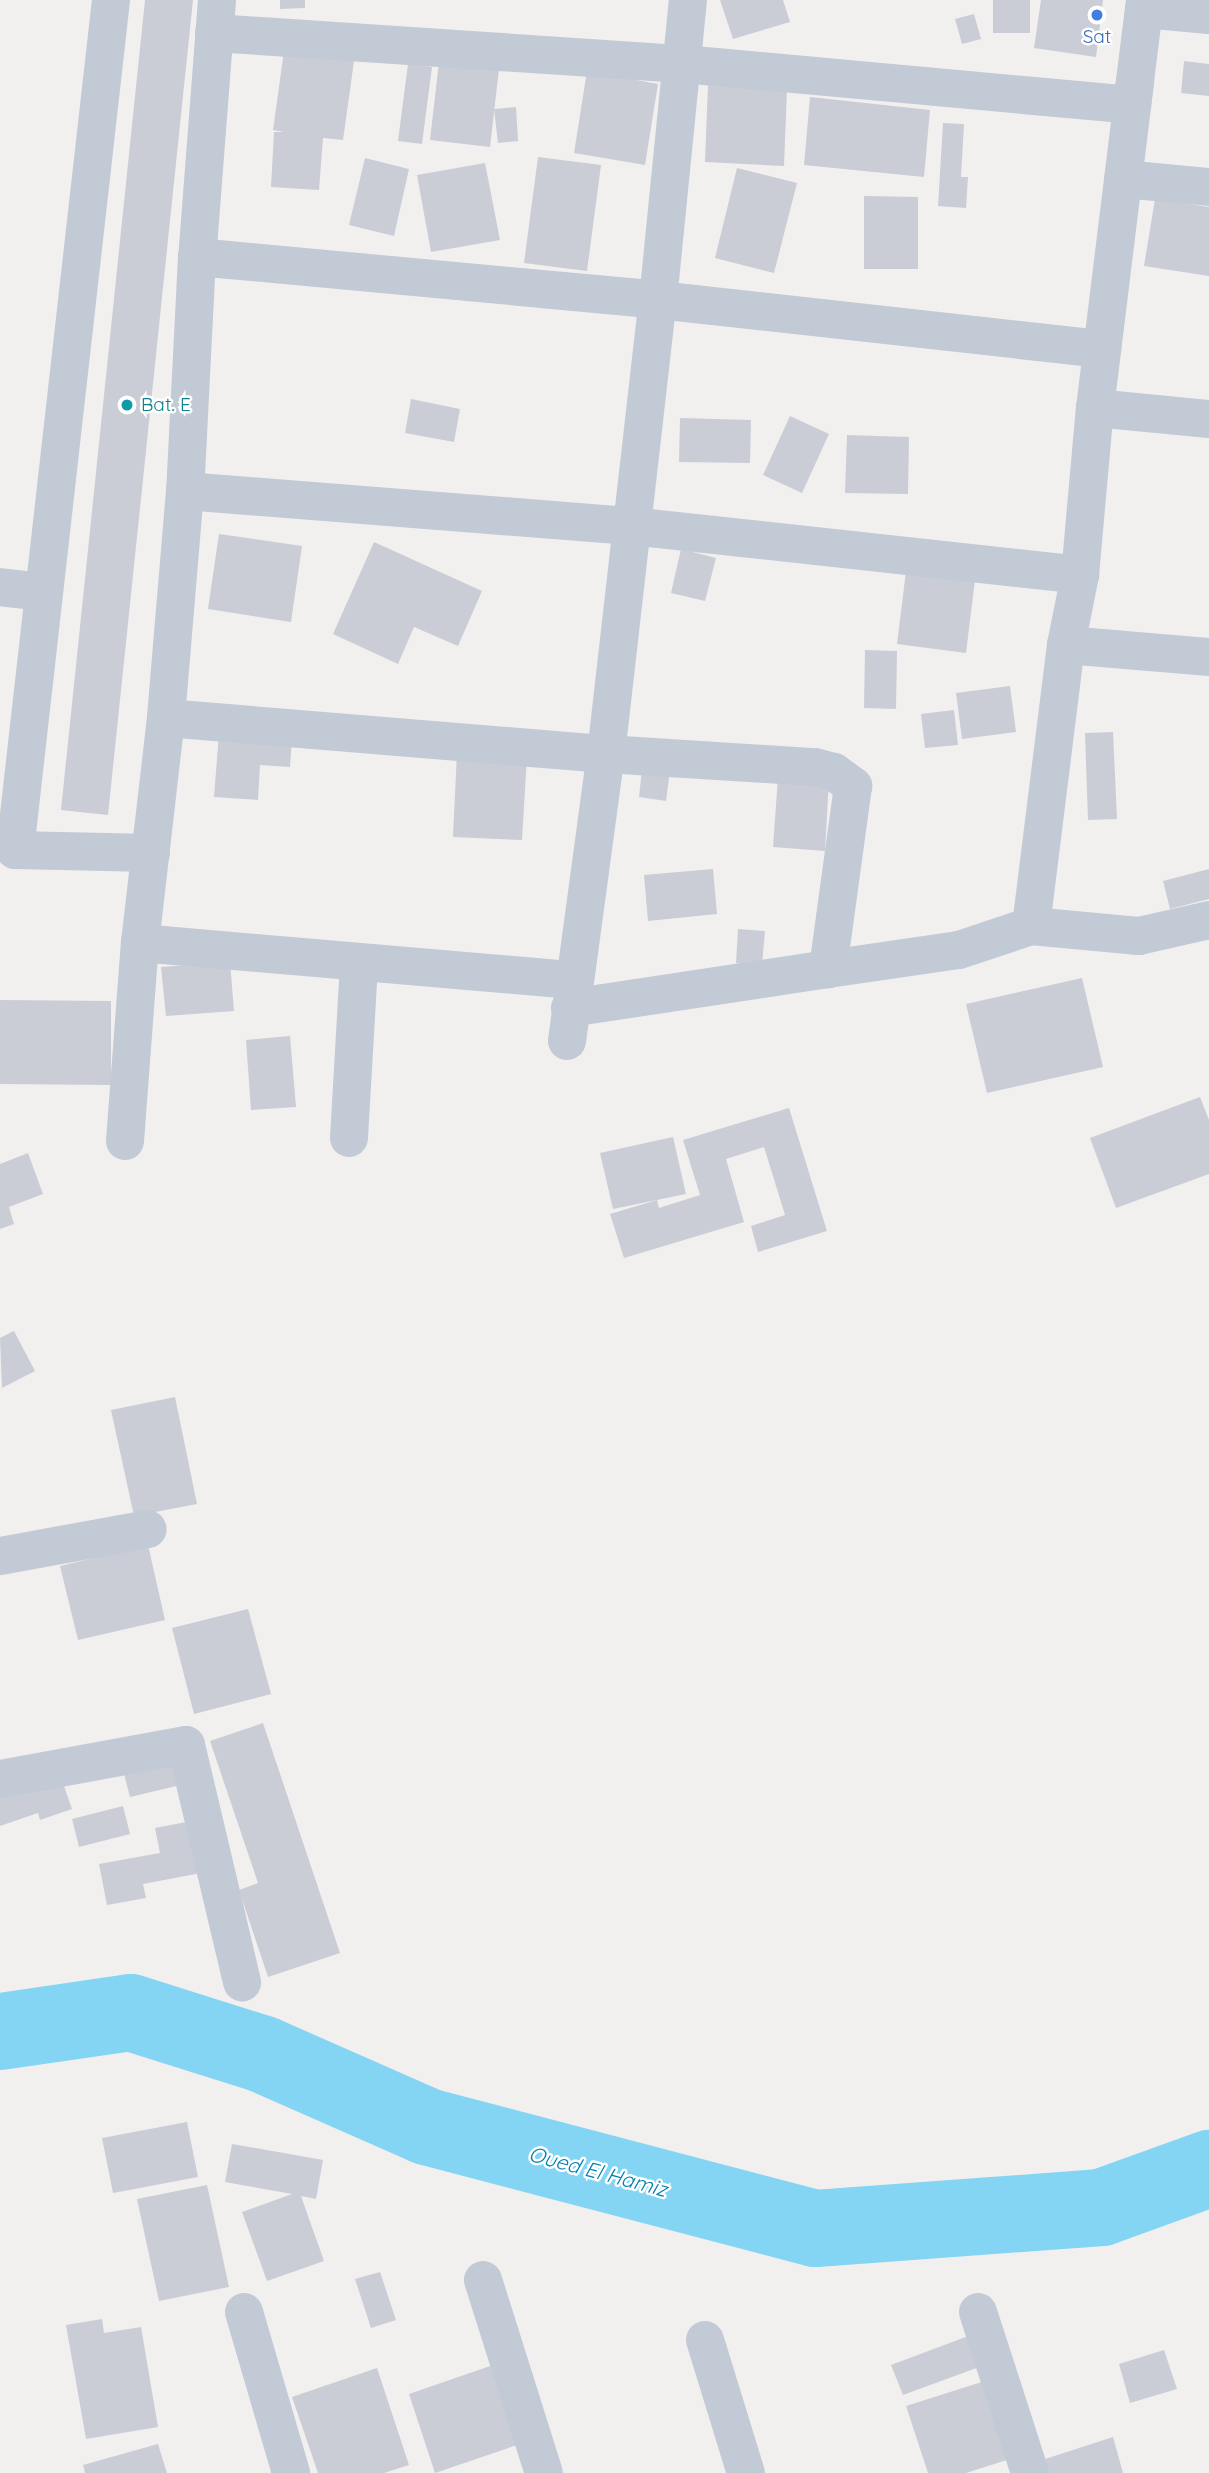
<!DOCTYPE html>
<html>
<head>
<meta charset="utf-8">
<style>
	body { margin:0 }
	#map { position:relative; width:1209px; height:2473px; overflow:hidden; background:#f2efef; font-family:Quicksand,sans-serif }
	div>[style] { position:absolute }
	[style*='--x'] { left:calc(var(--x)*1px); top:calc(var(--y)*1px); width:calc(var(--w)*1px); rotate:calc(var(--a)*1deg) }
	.river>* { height:77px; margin:-38.5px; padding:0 38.5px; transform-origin:38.5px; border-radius:38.5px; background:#83d5f3 }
	.building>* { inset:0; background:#cacdd5 }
	.minor>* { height:38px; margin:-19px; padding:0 19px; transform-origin:19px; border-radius:19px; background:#c1cad5 }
	.dots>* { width:19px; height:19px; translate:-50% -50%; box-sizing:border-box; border:4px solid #fff; border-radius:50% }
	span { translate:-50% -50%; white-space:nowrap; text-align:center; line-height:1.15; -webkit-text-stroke:5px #fff; paint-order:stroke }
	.shop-label { font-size:19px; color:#366cbe }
	.culture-label { font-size:19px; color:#0d838f }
	.left { translate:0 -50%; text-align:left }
	.water-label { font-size:21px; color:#017fae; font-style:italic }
</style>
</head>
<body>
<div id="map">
	<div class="river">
		<div style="--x:0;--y:2031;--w:131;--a:-8.3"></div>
		<div style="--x:130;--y:2012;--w:139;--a:17.5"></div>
		<div style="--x:263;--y:2054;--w:178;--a:23.8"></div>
		<div style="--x:426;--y:2126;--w:402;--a:14.7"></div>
		<div style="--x:815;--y:2228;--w:287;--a:-4.2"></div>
		<div style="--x:1101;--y:2207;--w:115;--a:-19.9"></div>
	</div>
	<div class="building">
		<div style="clip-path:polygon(145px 0,193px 0,108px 815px,61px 810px)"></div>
		<div style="clip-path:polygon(280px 0,305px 0,305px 8px,280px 9px)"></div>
		<div style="clip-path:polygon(720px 0,783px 0,790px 22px,733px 39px)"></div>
		<div style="clip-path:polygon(993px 0,1030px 0,1030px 33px,993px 33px)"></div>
		<div style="clip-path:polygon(1041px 0,1103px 0,1096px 57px,1034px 48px)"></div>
		<div style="clip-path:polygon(974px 14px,981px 39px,962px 44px,955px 19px)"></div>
		<div style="clip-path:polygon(284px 51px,354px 61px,343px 140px,323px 138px,319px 190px,271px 187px,274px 132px,284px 132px,273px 130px)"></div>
		<div style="clip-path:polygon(1184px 61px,1209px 64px,1209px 96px,1181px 93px)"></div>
		<div style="clip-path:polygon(439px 62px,499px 69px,490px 147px,430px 140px)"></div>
		<div style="clip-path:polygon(408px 64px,432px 67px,422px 144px,398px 141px)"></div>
		<div style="clip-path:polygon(587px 71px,658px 84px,645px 165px,574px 153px)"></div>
		<div style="clip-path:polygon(708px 85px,787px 89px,784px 166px,705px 162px)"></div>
		<div style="clip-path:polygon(810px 97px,930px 110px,924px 177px,804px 165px)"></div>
		<div style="clip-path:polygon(516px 107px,518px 141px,498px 143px,494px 109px)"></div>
		<div style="clip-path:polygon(943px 123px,964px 124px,961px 177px,968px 177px,966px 208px,938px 206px)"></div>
		<div style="clip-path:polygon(538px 157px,601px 165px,587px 271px,524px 263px)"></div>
		<div style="clip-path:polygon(365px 158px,409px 169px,394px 236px,349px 225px)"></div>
		<div style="clip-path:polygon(485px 163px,500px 240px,431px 252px,417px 175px)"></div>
		<div style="clip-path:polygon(737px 168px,797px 183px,774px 273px,715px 258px)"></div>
		<div style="clip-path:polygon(864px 196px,918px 197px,918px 269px,864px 269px)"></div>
		<div style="clip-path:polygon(1155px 199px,1209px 207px,1209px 276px,1144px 266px)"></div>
		<div style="clip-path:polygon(411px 399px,460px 409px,454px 442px,405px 433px)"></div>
		<div style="clip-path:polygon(790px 416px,829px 434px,802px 493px,763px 475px)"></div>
		<div style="clip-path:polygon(680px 418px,751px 420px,750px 463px,679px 462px)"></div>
		<div style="clip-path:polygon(847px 435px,909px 437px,908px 494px,845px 493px)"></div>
		<div style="clip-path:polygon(219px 534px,302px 546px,291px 622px,208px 609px)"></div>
		<div style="clip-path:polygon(374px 542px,482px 591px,458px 646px,414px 627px,398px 664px,333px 634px)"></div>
		<div style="clip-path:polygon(681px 549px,716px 558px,705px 601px,671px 593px)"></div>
		<div style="clip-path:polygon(906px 571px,975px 580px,966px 653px,897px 644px)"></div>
		<div style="clip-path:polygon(865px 650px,897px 651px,896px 709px,864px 708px)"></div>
		<div style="clip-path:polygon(1010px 686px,1016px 732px,962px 739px,956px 693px)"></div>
		<div style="clip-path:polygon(954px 710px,958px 745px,925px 748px,921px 714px)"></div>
		<div style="clip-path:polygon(1113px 732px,1117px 819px,1088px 820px,1085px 733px)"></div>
		<div style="clip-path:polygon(219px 733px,292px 739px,290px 767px,260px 765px,258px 800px,214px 797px)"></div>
		<div style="clip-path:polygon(457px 752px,527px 756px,522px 840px,453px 837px)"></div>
		<div style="clip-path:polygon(643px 760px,671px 763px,666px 801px,639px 797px)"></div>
		<div style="clip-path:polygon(778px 777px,829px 780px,825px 851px,773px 847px)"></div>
		<div style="clip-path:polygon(713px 869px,717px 914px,648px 921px,644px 875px)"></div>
		<div style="clip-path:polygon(1209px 869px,1209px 899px,1170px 909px,1163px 881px)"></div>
		<div style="clip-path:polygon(738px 929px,765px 931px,762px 965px,736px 963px)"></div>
		<div style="clip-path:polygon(230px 962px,234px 1011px,166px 1016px,161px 967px)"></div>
		<div style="clip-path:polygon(1082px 978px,1103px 1067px,987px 1093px,966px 1004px)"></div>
		<div style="clip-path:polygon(0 1000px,111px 1001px,111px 1085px,0 1084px)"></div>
		<div style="clip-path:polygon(290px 1036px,296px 1107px,251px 1110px,246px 1040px)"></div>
		<div style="clip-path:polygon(1200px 1097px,1209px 1120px,1209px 1174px,1116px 1208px,1090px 1138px)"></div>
		<div style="clip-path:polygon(789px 1108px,827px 1231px,758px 1252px,751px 1226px,785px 1215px,764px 1147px,726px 1159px,744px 1222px,624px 1258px,610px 1214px,657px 1200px,659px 1208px,700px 1195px,683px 1140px)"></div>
		<div style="clip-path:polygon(673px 1137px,686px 1194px,613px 1209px,600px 1153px)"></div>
		<div style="clip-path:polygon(28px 1153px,43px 1194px,9px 1207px,14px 1224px,0 1229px,0 1164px)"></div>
		<div style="clip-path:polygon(14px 1331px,35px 1371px,2px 1388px,0 1338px)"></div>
		<div style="clip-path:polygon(175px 1397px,197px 1504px,134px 1516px,111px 1410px)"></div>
		<div style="clip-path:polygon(148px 1545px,165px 1620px,78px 1640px,60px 1566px)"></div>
		<div style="clip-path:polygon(248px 1609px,271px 1694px,194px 1714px,172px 1628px)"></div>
		<div style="clip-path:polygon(263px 1723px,340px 1953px,268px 1977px,239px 1890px,258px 1883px,210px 1741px)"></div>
		<div style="clip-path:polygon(179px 1740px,189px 1783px,130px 1797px,119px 1755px)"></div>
		<div style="clip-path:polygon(0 1773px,64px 1786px,72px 1809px,40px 1820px,38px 1813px,0 1826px)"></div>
		<div style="clip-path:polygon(123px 1806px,130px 1834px,79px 1847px,72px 1819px)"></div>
		<div style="clip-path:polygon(192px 1821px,201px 1873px,143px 1884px,146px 1898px,107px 1905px,99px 1864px,160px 1853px,155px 1828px)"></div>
		<div style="clip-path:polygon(187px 2122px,198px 2177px,113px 2193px,102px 2138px)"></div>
		<div style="clip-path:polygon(232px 2144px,323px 2160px,316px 2199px,301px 2196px,324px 2261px,267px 2281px,242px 2212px,292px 2194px,225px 2182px)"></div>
		<div style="clip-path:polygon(207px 2185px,229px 2287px,159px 2301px,137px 2199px)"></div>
		<div style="clip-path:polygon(380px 2272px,396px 2320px,371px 2328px,355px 2279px)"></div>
		<div style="clip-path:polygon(102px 2319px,104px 2333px,141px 2327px,158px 2427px,86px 2439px,66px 2325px)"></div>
		<div style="clip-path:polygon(971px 2335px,982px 2366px,903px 2395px,891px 2365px)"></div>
		<div style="clip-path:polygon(1164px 2350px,1177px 2389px,1130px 2403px,1119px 2364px)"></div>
		<div style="clip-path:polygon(493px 2365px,520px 2444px,435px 2473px,409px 2394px)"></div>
		<div style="clip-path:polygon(377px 2368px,409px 2465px,384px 2473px,318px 2473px,292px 2397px)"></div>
		<div style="clip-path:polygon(988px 2380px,1013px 2458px,966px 2473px,928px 2473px,906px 2406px)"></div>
		<div style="clip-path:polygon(1113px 2437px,1123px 2473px,1047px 2473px,1042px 2460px)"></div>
		<div style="clip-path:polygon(158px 2444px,167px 2473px,85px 2473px,83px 2465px)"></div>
	</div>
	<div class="minor">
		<div style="--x:111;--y:0;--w:855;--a:96.44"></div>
		<div style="--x:15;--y:850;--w:136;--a:1.3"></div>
		<div style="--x:217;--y:0;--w:258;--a:94.4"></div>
		<div style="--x:197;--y:257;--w:234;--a:92.9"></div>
		<div style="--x:185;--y:491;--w:228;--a:94.8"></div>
		<div style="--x:166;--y:718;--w:226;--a:96.6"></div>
		<div style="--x:140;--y:943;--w:435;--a:4.9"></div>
		<div style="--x:1144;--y:9;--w:65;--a:5.3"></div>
		<div style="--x:214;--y:33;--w:470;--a:3.8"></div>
		<div style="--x:683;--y:64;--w:451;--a:5.2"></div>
		<div style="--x:1132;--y:105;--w:106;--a:-82.9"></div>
		<div style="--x:1123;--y:179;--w:86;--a:5.3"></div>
		<div style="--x:197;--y:257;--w:463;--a:5.3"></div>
		<div style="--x:658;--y:300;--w:447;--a:6.3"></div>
		<div style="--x:1095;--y:408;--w:115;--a:5.5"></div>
		<div style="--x:185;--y:491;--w:447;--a:4.5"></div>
		<div style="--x:631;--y:526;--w:452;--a:6.2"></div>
		<div style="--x:0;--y:587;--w:42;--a:6.8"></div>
		<div style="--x:1066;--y:645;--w:144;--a:4.8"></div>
		<div style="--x:166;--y:718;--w:441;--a:4.7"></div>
		<div style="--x:606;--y:754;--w:209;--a:3.6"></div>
		<div style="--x:815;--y:767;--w:20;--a:15"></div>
		<div style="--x:834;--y:772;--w:24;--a:36"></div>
		<div style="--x:853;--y:786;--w:185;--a:97.8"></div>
		<div style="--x:828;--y:969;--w:132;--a:-8.3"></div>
		<div style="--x:959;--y:950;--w:76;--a:-18.4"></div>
		<div style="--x:1031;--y:926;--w:108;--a:5.3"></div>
		<div style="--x:1139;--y:936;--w:72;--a:-12.9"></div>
		<div style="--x:1031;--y:926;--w:283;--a:-82.9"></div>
		<div style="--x:1066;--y:645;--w:71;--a:-78.7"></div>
		<div style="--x:1080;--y:575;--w:168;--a:-84.9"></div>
		<div style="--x:1095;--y:408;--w:330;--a:-83"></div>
		<div style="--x:570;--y:1008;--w:261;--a:-8.6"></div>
		<div style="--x:567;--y:1041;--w:290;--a:-82.3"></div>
		<div style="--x:606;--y:754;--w:457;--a:-83.5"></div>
		<div style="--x:658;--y:300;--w:301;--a:-84.3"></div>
		<div style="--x:349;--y:1138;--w:176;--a:-86.7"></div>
		<div style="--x:125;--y:1141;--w:199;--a:-85.7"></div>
		<div style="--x:0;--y:1556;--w:150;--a:-10.3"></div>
		<div style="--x:0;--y:1779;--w:189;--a:-10.4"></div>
		<div style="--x:186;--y:1745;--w:244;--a:76.7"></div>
		<div style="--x:483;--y:2280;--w:202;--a:72.5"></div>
		<div style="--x:244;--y:2312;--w:168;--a:73.7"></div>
		<div style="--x:978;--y:2312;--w:169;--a:72.1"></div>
		<div style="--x:705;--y:2340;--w:139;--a:72.9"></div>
	</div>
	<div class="dots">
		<div style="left:1097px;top:15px;background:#3f7fe0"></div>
		<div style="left:127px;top:405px;background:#0f9aa8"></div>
	</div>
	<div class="shop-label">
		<span style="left:1097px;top:37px">Sat</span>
	</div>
	<div class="culture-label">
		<span class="left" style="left:141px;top:405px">Bat. E</span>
	</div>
	<div class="water-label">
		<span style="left:598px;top:2171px;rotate:15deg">Oued El Hamiz</span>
	</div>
</div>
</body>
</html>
